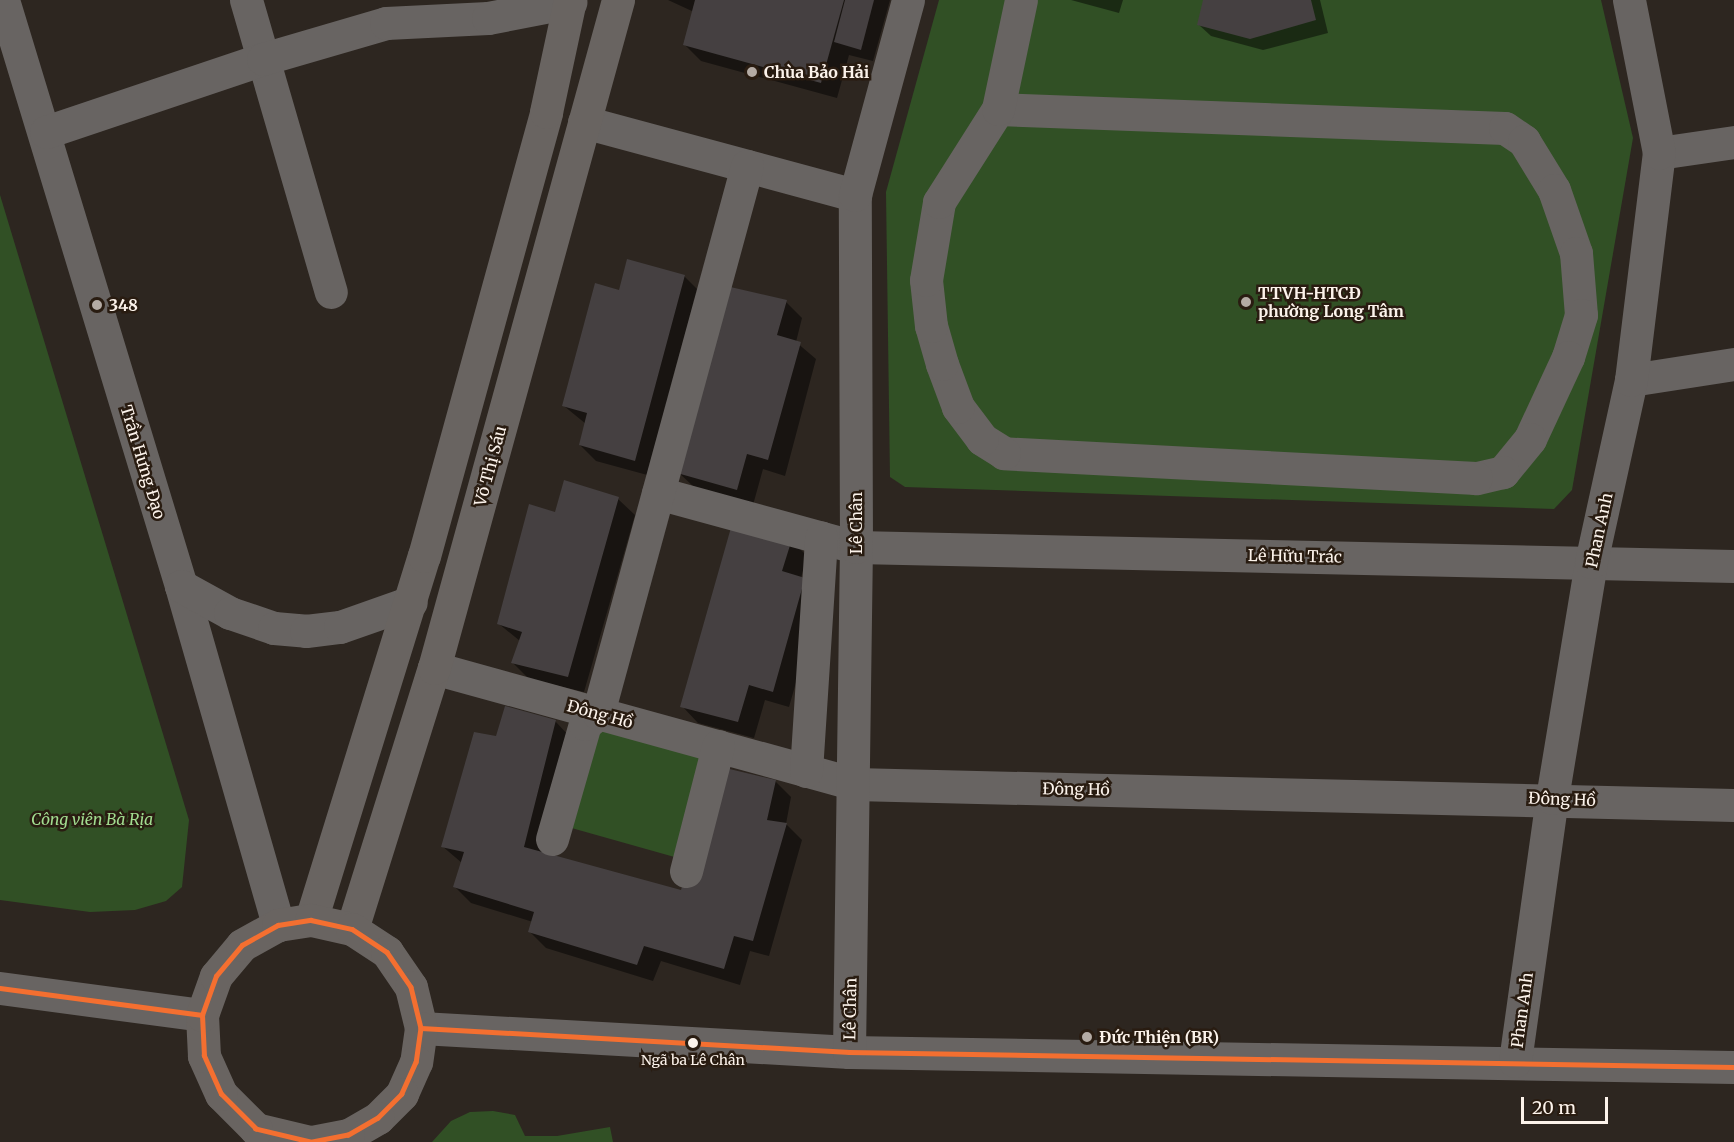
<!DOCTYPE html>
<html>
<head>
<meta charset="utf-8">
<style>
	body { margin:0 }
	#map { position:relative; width:1734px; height:1142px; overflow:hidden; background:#2d2620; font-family:Merriweather,serif }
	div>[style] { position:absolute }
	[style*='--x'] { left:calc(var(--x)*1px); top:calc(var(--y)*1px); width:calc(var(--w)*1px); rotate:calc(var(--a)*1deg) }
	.green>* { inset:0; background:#315025 }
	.shadow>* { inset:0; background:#0007 }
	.building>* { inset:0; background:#454041 }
	.minor>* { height:33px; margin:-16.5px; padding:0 16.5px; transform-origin:16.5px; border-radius:16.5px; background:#686462 }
	.major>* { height:33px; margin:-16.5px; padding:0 16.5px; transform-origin:16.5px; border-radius:16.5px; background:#696461 }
	.bus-1>* { height:4.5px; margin:-2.25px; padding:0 2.25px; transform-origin:2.25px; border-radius:2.25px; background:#f46f30 }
	.dots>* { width:16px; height:16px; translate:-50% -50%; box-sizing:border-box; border:3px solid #291c11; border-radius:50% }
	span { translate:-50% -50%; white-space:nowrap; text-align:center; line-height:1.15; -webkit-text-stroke:5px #291c11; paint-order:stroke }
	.bus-label { font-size:14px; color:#fcf3eb }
	.poi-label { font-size:16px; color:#fcf3eb; font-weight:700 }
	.left { translate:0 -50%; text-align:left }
	.street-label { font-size:16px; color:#fcf3eb }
	.park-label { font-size:16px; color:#a2dd90; font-style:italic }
	.scale { position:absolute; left:1521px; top:1097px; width:87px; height:27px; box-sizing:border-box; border:3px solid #fcf3eb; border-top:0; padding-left:8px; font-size:18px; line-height:21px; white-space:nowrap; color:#fcf3eb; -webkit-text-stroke:4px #291c11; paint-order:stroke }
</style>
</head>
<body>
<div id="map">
	<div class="green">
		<div style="clip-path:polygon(939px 0,1601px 0,1633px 138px,1572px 490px,1554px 509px,905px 487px,890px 477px,886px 192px)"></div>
		<div style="clip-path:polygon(0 195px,189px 820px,182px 887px,166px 901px,135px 910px,90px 912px,0 900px)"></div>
		<div style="clip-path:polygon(597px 721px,704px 752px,678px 858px,568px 827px)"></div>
		<div style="clip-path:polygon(493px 1111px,515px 1115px,525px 1136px,557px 1136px,610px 1127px,613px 1142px,432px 1142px,451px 1121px,470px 1112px)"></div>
	</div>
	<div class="shadow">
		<div style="clip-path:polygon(668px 0,890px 0,873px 61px,849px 55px,837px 98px,701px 61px,685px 45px,694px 12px)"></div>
		<div style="clip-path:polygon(1071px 0,1123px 0,1119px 13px)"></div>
		<div style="clip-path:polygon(1204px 0,1320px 0,1328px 33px,1263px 50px,1211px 36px,1198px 24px)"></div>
		<div style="clip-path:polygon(684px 276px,701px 293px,651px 476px,596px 461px,580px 445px,586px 424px,564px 406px,620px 292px)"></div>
		<div style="clip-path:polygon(786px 302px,802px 318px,796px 342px,816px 359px,785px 476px,763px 469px,753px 505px,695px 488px,678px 472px)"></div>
		<div style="clip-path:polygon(618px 499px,635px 515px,584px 692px,529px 679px,513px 663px,520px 641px,499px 624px,556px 514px)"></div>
		<div style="clip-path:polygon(791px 540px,807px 556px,801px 578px,821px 595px,789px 707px,765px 700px,754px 738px,698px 723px,682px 706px)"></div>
		<div style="clip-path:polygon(555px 721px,571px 738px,542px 853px,682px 892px,775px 781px,791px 797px,786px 824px,802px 840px,769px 956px,750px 951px,740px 985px,661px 961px,653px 981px,546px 948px,530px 932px,533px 922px,471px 903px,455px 887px,462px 863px,442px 846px,497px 738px)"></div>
	</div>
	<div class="building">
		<div style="clip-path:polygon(695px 0,844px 0,821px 83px,683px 45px)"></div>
		<div style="clip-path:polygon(845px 0,874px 0,861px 50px,834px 42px)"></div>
		<div style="clip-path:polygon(1203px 0,1311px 0,1316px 20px,1250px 39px,1197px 25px)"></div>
		<div style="clip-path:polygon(627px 259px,685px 275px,635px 461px,579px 445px,587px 413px,562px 406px,595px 283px,619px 290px)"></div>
		<div style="clip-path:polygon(726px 286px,787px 300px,777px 335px,801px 342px,768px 460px,747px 454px,737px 490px,677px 473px)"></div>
		<div style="clip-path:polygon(564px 480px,619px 497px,568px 677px,511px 663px,522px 632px,497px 624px,529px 504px,555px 512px)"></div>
		<div style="clip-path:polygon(732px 524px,792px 539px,782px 571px,805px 578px,773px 692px,749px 685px,738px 722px,680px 707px)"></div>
		<div style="clip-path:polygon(505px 706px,556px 720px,524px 847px,681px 890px,717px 766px,776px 780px,767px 820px,787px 823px,753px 941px,734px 936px,724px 969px,644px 946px,637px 965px,528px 932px,534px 912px,453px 887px,464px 852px,441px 847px,474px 732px,496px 736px)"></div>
	</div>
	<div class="minor">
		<div style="--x:3;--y:0;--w:612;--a:73.1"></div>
		<div style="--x:181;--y:586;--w:353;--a:74"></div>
		<div style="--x:246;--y:0;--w:304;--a:73.8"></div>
		<div style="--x:998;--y:109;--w:507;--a:2.15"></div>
		<div style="--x:1505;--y:128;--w:23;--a:34"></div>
		<div style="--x:1524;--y:141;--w:57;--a:58.5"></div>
		<div style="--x:1554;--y:190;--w:67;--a:70.8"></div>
		<div style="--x:1576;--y:253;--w:62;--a:85.4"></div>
		<div style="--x:1581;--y:315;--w:44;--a:107.2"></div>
		<div style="--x:1568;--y:357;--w:90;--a:114.9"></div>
		<div style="--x:1530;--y:439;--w:43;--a:129.3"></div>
		<div style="--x:1503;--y:472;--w:28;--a:167"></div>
		<div style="--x:1476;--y:478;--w:473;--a:-177"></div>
		<div style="--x:1004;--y:453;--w:26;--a:-148"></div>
		<div style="--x:982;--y:439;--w:40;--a:-127"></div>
		<div style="--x:958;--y:407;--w:46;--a:-110.4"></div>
		<div style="--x:942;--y:364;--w:40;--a:-106"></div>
		<div style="--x:931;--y:326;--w:46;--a:-96.2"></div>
		<div style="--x:926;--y:280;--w:79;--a:-80.5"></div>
		<div style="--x:939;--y:202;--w:110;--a:-57.6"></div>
		<div style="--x:998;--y:109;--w:111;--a:-78.1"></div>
		<div style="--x:584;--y:122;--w:281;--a:15.1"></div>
		<div style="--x:46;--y:132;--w:229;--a:-18.6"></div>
		<div style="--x:263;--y:59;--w:128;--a:-16.3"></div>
		<div style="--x:386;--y:23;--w:102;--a:-2.8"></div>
		<div style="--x:488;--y:18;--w:84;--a:-11"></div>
		<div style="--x:1659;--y:153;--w:76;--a:-8.3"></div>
		<div style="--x:1631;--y:380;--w:104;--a:-8.8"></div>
		<div style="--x:658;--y:493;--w:205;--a:15.3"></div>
		<div style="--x:856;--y:547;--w:878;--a:1.24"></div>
		<div style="--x:181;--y:586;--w:56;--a:28.9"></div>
		<div style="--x:230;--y:613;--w:46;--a:18.8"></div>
		<div style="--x:274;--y:628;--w:32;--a:5"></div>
		<div style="--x:306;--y:631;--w:34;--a:-7"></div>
		<div style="--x:340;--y:627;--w:75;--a:-19.4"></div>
		<div style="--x:434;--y:668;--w:436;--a:15.4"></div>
		<div style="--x:854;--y:784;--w:880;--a:1.37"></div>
		<div style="--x:806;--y:771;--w:234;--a:-86.3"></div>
		<div style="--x:552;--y:839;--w:120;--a:-74"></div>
		<div style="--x:585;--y:724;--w:17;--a:-40"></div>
		<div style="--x:598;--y:713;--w:567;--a:-74.76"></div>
		<div style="--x:686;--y:871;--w:129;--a:-75.6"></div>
		<div style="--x:0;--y:988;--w:204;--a:7.6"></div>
		<div style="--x:421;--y:1028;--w:429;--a:3.2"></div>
		<div style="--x:849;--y:1052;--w:885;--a:0.97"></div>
		<div style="--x:849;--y:1052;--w:505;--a:-89.21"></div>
		<div style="--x:856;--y:547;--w:352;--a:-90.2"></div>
		<div style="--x:855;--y:195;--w:202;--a:-74.8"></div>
		<div style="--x:1515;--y:1061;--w:266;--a:-82"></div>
		<div style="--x:1552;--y:798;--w:239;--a:-80.6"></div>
		<div style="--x:1591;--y:562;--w:186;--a:-77.6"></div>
		<div style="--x:1631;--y:380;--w:229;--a:-83"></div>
		<div style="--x:1659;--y:153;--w:156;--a:-101.1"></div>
	</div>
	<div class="major">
		<div style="--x:311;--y:920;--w:381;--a:-72.8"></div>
		<div style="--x:424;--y:556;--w:460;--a:-74.6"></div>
		<div style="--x:546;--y:112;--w:115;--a:-77.9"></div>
		<div style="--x:352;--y:929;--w:274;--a:-72.6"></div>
		<div style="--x:434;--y:668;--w:693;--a:-74.6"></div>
		<div style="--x:310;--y:1142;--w:56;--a:-166.5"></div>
		<div style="--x:256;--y:1129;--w:49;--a:-135"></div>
		<div style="--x:221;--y:1094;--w:42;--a:-114.1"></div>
		<div style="--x:204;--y:1056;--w:41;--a:-92.8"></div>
		<div style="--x:202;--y:1015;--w:41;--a:-70.3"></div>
		<div style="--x:216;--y:976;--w:40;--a:-50"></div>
		<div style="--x:242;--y:945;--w:41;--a:-29.1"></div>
		<div style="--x:278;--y:925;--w:33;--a:-9"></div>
		<div style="--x:311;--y:920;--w:42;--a:12.4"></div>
		<div style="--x:352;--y:929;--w:42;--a:33.3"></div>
		<div style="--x:387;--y:952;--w:42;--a:55.6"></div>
		<div style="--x:411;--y:987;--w:42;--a:76.3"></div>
		<div style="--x:421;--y:1028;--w:34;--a:98"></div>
		<div style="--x:416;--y:1062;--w:35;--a:114"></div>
		<div style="--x:402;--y:1094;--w:34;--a:135"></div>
		<div style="--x:378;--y:1118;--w:34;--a:150"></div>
		<div style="--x:348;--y:1135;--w:37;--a:169"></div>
	</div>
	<div class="bus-1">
		<div style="--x:0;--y:988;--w:204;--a:7.6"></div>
		<div style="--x:421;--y:1028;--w:429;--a:3.2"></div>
		<div style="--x:849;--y:1052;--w:885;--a:0.97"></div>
		<div style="--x:310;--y:1142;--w:56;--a:-166.5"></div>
		<div style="--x:256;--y:1129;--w:49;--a:-135"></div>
		<div style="--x:221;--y:1094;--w:42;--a:-114.1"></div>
		<div style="--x:204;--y:1056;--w:41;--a:-92.8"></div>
		<div style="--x:202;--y:1015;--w:41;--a:-70.3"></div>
		<div style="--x:216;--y:976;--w:40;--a:-50"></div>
		<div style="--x:242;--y:945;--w:41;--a:-29.1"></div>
		<div style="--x:278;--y:925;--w:33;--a:-9"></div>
		<div style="--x:311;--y:920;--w:42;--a:12.4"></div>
		<div style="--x:352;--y:929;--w:42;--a:33.3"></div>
		<div style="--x:387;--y:952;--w:42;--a:55.6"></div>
		<div style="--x:411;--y:987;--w:42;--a:76.3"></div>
		<div style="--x:421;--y:1028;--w:34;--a:98"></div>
		<div style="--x:416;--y:1062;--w:35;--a:114"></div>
		<div style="--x:402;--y:1094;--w:34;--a:135"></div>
		<div style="--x:378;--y:1118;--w:34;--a:150"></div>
		<div style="--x:348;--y:1135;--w:37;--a:169"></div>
	</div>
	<div class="dots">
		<div style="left:752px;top:72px;background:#b4aba4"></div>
		<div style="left:1246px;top:302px;background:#b4aba4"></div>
		<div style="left:97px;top:305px;background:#b4aba4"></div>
		<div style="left:1087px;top:1037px;background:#b4aba4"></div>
		<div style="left:693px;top:1043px;background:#fcf3eb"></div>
	</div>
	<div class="bus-label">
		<span style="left:693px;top:1060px">Ngã ba Lê Chân</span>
	</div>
	<div class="poi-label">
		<span class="left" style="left:764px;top:72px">Chùa Bảo Hải</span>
		<span class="left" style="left:1258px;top:302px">TTVH-HTCĐ<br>phường Long Tâm</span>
		<span class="left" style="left:109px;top:305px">348</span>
		<span class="left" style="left:1099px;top:1037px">Đức Thiện (BR)</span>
	</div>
	<div class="street-label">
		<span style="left:143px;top:462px;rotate:73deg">Trần Hưng Đạo</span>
		<span style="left:490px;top:466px;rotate:-75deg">Võ Thị Sáu</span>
		<span style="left:856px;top:523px;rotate:-90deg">Lê Chân</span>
		<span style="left:1599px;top:530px;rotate:-78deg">Phan Anh</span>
		<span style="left:1295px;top:556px;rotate:1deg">Lê Hữu Trác</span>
		<span style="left:600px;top:714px;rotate:15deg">Đông Hồ</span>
		<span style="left:1076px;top:789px;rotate:1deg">Đông Hồ</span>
		<span style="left:1562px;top:799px;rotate:2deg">Đông Hồ</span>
		<span style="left:850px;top:1009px;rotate:-89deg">Lê Chân</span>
		<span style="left:1522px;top:1010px;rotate:-82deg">Phan Anh</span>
	</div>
	<div class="park-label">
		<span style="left:92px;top:819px">Công viên Bà Rịa</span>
	</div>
	<div class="scale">20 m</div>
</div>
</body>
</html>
